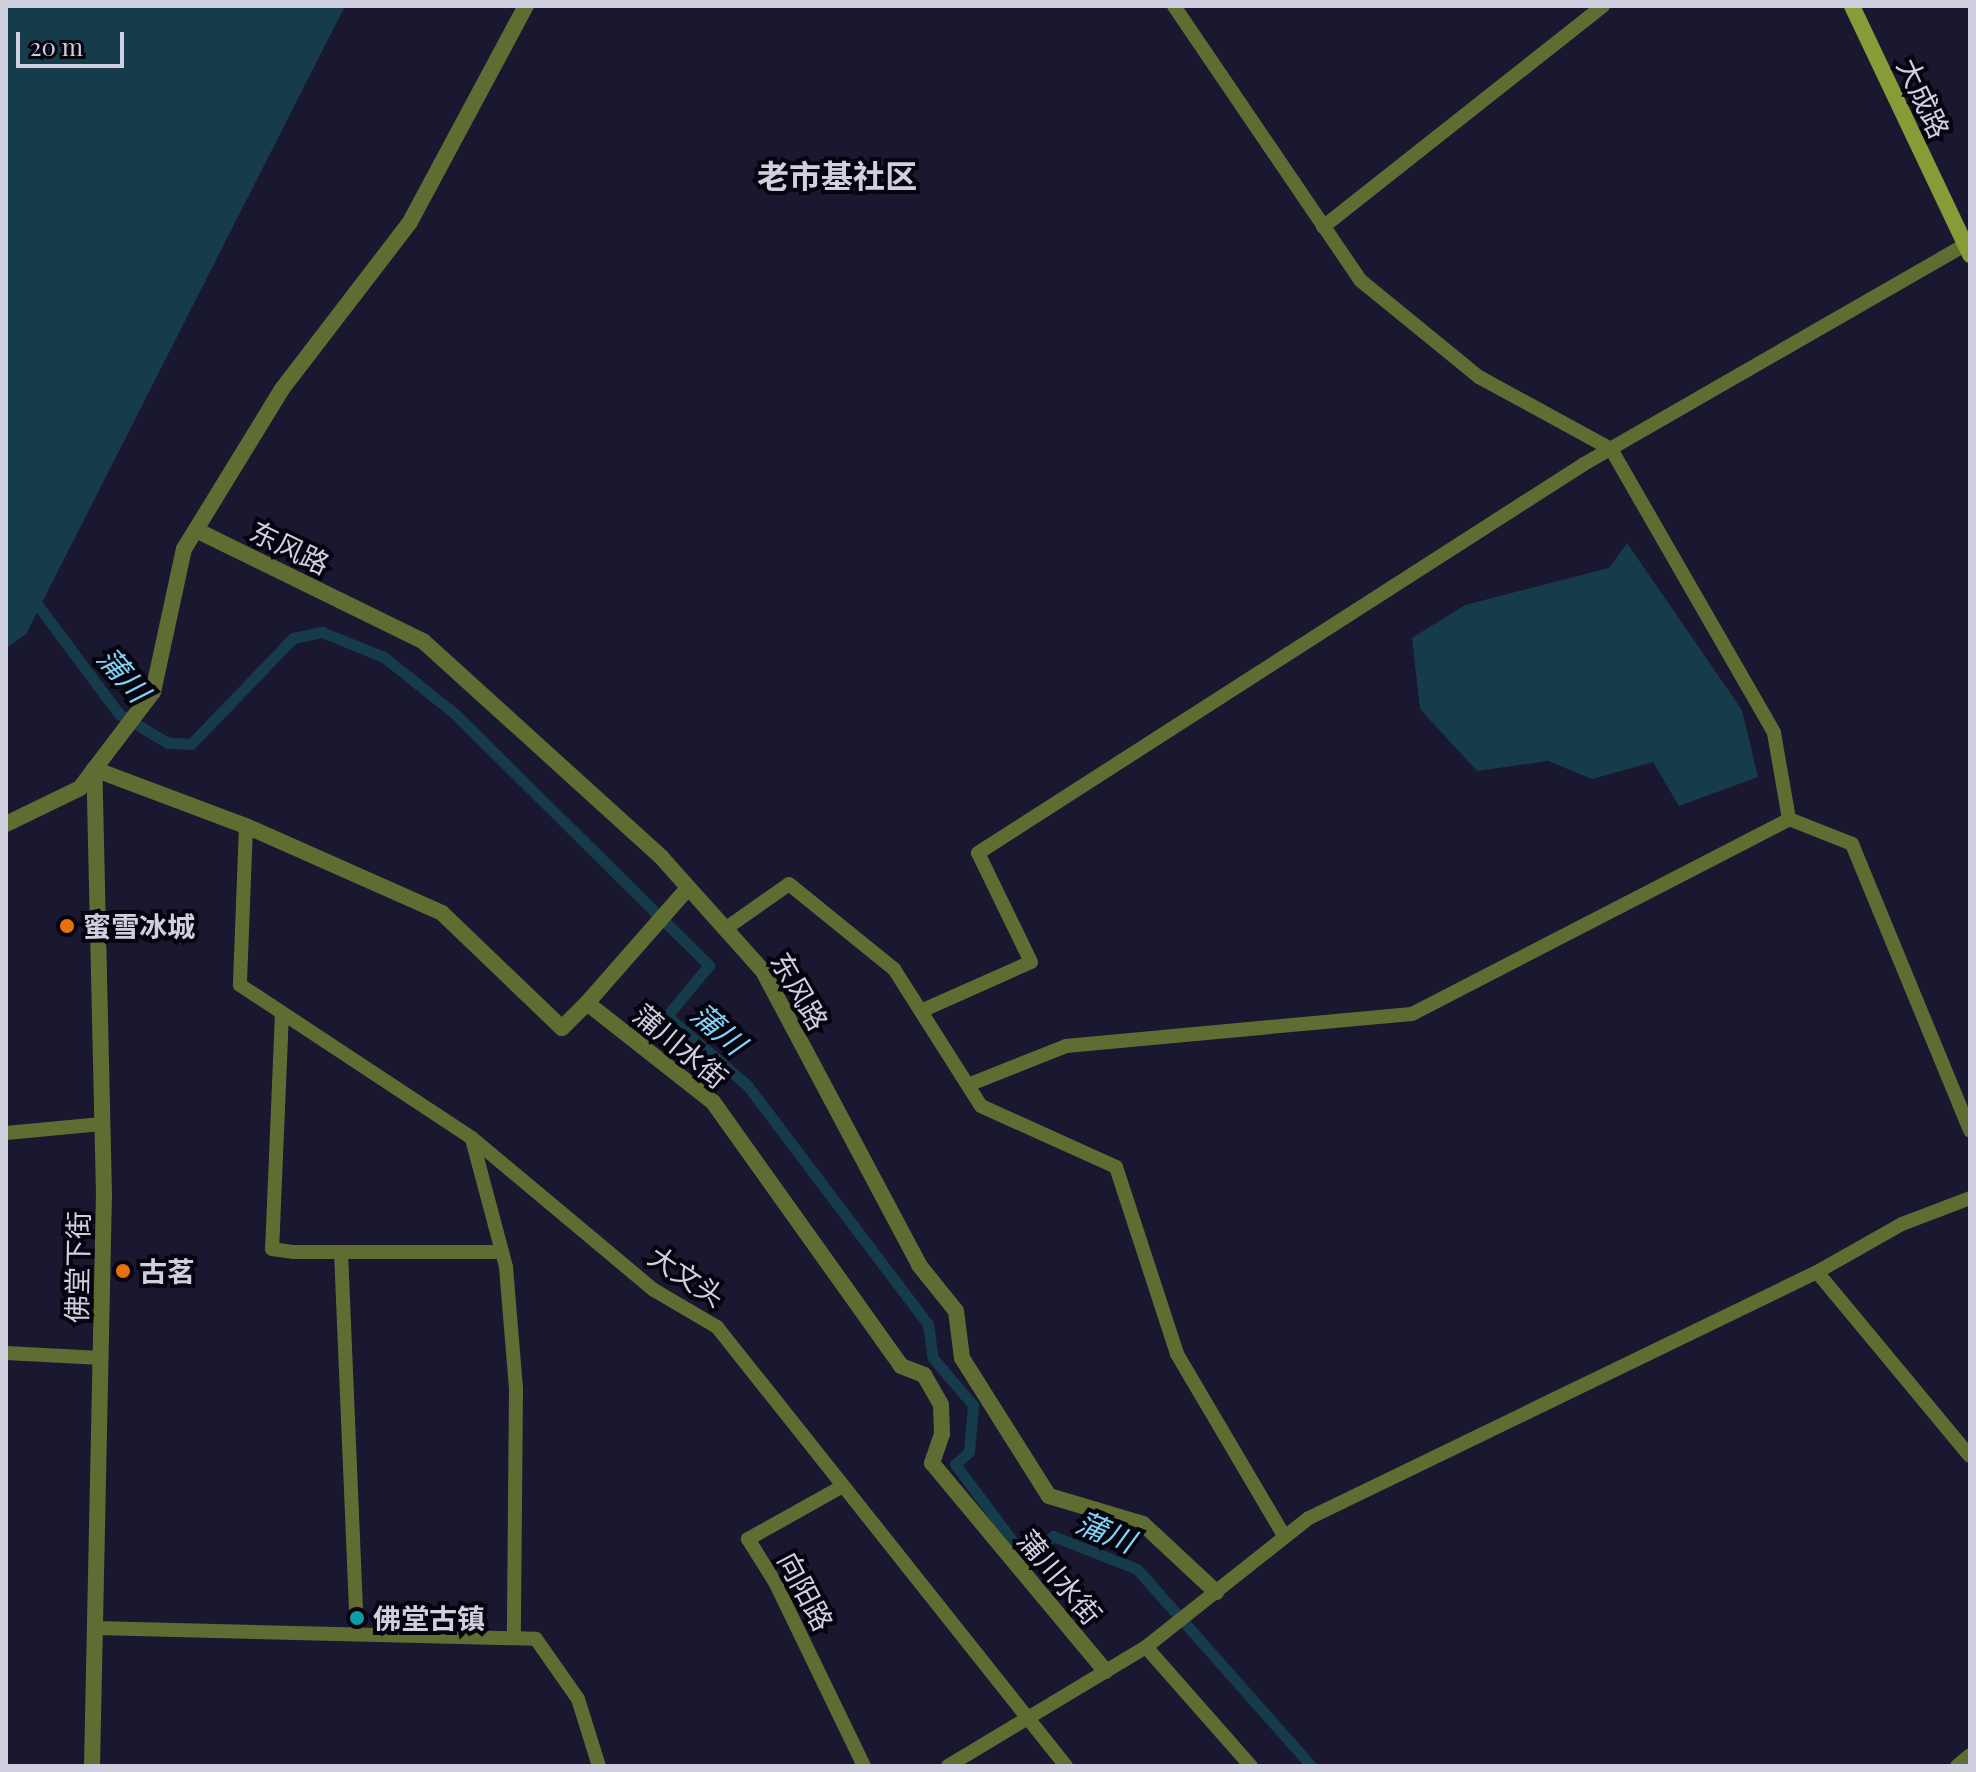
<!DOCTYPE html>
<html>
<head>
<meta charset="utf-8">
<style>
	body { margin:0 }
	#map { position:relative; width:1976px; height:1772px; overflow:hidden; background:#1a1730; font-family:"Playfair Display","Noto Sans SC",serif }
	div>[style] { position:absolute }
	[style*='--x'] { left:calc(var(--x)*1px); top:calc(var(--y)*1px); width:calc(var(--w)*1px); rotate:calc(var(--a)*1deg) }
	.water>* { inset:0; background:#163c4c }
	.stream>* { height:11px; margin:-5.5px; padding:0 5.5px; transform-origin:5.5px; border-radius:5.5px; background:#163c4c }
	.lane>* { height:14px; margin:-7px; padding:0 7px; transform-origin:7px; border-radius:7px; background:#606d32 }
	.street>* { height:16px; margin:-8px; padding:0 8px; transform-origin:8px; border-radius:8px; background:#606d32 }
	.secondary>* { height:16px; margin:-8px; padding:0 8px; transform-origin:8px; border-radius:8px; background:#879c37 }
	.dots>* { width:22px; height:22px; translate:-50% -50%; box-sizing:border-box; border:4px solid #06050f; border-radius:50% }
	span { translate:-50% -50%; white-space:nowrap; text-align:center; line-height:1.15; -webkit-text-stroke:8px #06050f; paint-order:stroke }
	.street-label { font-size:28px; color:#d0cfe0 }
	.poi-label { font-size:28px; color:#d0cfe0; font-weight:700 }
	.left { translate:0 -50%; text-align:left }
	.water-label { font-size:30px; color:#82d2f8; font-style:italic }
	.quarter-label { font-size:32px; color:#d0cfe0; font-weight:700 }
	.frame { position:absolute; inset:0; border:8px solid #d0cfe0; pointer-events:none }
	.scale { position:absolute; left:16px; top:32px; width:108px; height:36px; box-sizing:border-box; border:4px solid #d0cfe0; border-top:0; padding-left:10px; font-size:24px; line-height:28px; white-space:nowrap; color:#d0cfe0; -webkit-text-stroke:6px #06050f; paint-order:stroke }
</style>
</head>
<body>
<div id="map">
	<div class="water">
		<div style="clip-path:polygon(6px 6px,345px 6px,26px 634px,6px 648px)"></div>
		<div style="clip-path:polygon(1627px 543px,1742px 710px,1758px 777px,1679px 806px,1653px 762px,1592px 779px,1548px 761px,1477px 771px,1420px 709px,1412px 638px,1465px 605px,1609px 568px)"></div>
	</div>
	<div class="stream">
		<div style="--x:31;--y:596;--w:147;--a:53.3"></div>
		<div style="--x:119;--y:714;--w:57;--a:30.6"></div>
		<div style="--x:168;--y:743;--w:23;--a:2"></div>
		<div style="--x:191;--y:744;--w:147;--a:-46.1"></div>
		<div style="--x:293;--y:638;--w:30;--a:-12"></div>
		<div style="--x:322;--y:632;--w:67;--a:22"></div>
		<div style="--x:384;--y:657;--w:90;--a:38.7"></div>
		<div style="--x:454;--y:713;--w:359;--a:44.7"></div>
		<div style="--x:709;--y:965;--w:66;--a:129.5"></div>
		<div style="--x:667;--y:1016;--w:106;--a:40.8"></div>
		<div style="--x:747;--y:1085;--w:300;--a:52.9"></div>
		<div style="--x:928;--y:1324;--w:34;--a:82"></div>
		<div style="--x:933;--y:1358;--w:62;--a:49.6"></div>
		<div style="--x:973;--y:1405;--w:47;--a:94.9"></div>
		<div style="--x:969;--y:1452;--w:18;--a:139"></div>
		<div style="--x:955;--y:1464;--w:117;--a:53.3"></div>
		<div style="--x:1025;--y:1558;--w:36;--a:-38"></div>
		<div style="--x:1053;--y:1536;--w:90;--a:21.4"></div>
		<div style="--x:1137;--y:1569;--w:263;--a:48.5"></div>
	</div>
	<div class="lane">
		<div style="--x:1174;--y:6;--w:331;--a:55.8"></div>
		<div style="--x:1360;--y:280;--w:154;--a:39.2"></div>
		<div style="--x:1479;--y:377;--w:150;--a:28.6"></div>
		<div style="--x:1611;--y:449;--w:327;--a:60.1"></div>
		<div style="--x:1774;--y:733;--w:87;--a:80.1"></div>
		<div style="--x:1323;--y:227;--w:357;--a:-38.3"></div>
		<div style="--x:246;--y:826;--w:159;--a:92.2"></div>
		<div style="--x:240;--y:985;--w:278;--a:33.4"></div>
		<div style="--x:472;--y:1138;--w:237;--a:39.9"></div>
		<div style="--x:654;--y:1290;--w:73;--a:30.4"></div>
		<div style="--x:717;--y:1327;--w:561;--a:51.52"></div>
		<div style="--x:725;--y:929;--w:78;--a:-35.1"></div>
		<div style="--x:789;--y:884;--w:135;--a:39"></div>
		<div style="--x:894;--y:969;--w:162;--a:57.6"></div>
		<div style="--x:981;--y:1106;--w:148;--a:24.3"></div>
		<div style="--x:1116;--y:1167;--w:197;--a:71.9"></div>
		<div style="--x:1177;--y:1354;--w:212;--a:59.5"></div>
		<div style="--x:921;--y:1011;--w:120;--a:-24"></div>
		<div style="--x:1031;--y:962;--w:121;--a:-115.9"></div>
		<div style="--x:978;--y:853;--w:720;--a:-32.7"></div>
		<div style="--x:1584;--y:464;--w:439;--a:-29.9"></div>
		<div style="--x:282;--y:1013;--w:236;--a:92.4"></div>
		<div style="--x:272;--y:1249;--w:22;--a:8"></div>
		<div style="--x:294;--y:1252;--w:208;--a:0"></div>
		<div style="--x:968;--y:1085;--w:105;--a:-21.7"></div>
		<div style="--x:1066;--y:1046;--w:347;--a:-5.3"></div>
		<div style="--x:1412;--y:1014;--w:424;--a:-27.3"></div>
		<div style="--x:1789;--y:819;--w:68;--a:21.6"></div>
		<div style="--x:1852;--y:844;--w:310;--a:67.6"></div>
		<div style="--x:6;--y:1133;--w:96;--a:-5.4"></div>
		<div style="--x:472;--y:1139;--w:132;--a:75.1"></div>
		<div style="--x:506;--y:1267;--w:122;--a:85.3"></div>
		<div style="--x:516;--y:1389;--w:249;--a:90.5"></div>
		<div style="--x:341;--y:1252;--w:382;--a:87.6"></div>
		<div style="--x:1817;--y:1272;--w:98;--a:-29.5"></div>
		<div style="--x:1902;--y:1224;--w:73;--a:-20.9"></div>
		<div style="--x:6;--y:1353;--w:95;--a:3"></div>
		<div style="--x:843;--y:1486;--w:109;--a:150.8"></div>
		<div style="--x:748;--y:1539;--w:51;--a:57.9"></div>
		<div style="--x:775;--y:1582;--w:204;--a:64.2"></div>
		<div style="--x:95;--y:1628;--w:441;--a:1.4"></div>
		<div style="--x:536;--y:1639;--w:73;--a:55"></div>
		<div style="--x:578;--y:1699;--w:70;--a:72.6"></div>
		<div style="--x:1146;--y:1647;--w:159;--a:48.6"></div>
		<div style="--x:948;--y:1766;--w:231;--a:-31"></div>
		<div style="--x:1146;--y:1647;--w:208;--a:-38.4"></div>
		<div style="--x:1309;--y:1518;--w:564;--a:-25.84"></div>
		<div style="--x:1817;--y:1272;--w:239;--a:50.3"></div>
		<div style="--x:1957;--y:1766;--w:17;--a:-40"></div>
	</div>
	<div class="street">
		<div style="--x:196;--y:530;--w:253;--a:26.1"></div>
		<div style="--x:423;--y:641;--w:323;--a:42.2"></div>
		<div style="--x:662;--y:858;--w:152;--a:48.2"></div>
		<div style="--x:763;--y:971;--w:333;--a:62"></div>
		<div style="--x:919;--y:1265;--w:59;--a:51.2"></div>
		<div style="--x:956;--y:1311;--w:47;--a:82.7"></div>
		<div style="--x:962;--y:1358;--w:163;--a:57.8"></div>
		<div style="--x:1049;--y:1496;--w:98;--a:16.6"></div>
		<div style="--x:1143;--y:1524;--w:100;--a:43"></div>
		<div style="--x:6;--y:824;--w:82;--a:-25.9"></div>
		<div style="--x:80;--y:788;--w:121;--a:-52.8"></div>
		<div style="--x:153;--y:692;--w:146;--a:-77.8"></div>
		<div style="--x:184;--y:549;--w:188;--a:-58.5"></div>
		<div style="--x:282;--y:389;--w:210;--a:-52.5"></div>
		<div style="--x:410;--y:222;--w:245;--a:-61.8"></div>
		<div style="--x:587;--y:1003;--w:153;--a:-48.7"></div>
		<div style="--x:92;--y:1766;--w:571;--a:-88.8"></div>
		<div style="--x:104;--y:1195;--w:426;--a:-91.3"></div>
		<div style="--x:94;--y:769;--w:162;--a:20.6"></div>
		<div style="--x:246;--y:826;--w:214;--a:23.9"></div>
		<div style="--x:442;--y:913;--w:166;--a:43.8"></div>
		<div style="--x:562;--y:1028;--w:35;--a:-45"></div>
		<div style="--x:587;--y:1003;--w:160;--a:38.2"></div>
		<div style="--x:713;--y:1102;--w:324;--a:54.5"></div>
		<div style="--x:901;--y:1366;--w:25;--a:21"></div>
		<div style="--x:924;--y:1375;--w:34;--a:60"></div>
		<div style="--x:941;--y:1405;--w:29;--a:88"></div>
		<div style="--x:942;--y:1434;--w:31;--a:109"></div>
		<div style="--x:932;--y:1463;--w:271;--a:50.2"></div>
	</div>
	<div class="secondary">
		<div style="--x:1852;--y:6;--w:276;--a:64.6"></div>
	</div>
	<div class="dots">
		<div style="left:67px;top:926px;background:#e8710a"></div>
		<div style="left:123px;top:1271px;background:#e8710a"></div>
		<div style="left:357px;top:1618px;background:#0f9aa8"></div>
	</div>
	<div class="street-label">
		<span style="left:1924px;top:98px;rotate:65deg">大成路</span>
		<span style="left:290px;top:547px;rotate:26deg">东风路</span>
		<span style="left:800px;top:991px;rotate:60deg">东风路</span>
		<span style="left:681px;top:1046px;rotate:40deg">蒲川水街</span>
		<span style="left:77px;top:1267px;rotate:-89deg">佛堂下街</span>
		<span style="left:687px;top:1276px;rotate:34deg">大文头</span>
		<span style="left:1060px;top:1577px;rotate:50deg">蒲川水街</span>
		<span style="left:806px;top:1591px;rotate:62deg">向阳路</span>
	</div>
	<div class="poi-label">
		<span class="left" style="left:83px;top:926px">蜜雪冰城</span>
		<span class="left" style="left:139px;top:1271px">古茗</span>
		<span class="left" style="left:373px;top:1618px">佛堂古镇</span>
	</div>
	<div class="water-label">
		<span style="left:124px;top:674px;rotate:49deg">蒲川</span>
		<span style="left:719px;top:1028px;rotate:41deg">蒲川</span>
		<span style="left:1106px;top:1531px;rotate:22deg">蒲川</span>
	</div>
	<div class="quarter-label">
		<span style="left:837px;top:175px">老市基社区</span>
	</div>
	<div class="frame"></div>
	<div class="scale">20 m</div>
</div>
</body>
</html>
